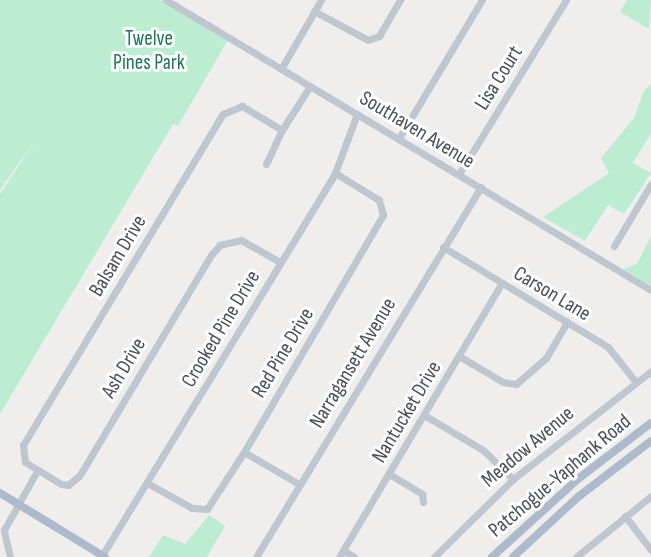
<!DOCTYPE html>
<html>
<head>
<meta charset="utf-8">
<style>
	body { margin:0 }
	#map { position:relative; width:651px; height:557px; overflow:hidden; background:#f0eded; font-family:"Sofia Sans Condensed",sans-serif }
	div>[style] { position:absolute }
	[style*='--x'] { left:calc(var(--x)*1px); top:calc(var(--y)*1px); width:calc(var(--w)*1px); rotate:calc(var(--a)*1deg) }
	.green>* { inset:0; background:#bcedd3 }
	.minor>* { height:7px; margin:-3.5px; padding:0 3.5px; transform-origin:3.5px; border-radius:3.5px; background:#bec6cf }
	.major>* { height:8px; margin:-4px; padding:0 4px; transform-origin:4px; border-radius:4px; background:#adbacb }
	span { translate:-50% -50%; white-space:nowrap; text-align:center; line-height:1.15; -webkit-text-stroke:6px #fff; paint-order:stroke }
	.park-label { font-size:21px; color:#1a7852 }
	.street-label { font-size:21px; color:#464f5a }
</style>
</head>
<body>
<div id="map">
	<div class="green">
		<div style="clip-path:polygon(0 0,161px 0,228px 40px,178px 126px,173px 124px,0 414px,0 194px,38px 136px,0 190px)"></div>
		<div style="clip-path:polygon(627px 0,651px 0,649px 29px,620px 12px)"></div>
		<div style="clip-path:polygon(651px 84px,651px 133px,633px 163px,651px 173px,624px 214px,608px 205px,585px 241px,543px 217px,609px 173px,601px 158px,634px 118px,644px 91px)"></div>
		<div style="clip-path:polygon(651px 236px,651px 286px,623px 269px,637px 264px)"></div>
		<div style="clip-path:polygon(209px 515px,225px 526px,207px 557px,149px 557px,163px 535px,185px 544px)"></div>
	</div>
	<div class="minor">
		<div style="--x:166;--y:0;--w:565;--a:30.88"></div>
		<div style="--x:314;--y:11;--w:61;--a:28.2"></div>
		<div style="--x:368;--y:40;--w:12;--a:-20"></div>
		<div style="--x:379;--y:36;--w:42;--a:-59.7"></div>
		<div style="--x:281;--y:69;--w:80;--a:-59.9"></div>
		<div style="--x:399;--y:138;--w:161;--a:-59"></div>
		<div style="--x:266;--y:164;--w:38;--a:-65"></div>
		<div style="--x:282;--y:130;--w:52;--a:-57.5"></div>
		<div style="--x:459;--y:174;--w:204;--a:-58.4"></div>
		<div style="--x:614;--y:246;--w:72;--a:-59.2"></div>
		<div style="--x:443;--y:247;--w:193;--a:31.2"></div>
		<div style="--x:608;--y:347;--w:43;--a:51.5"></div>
		<div style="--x:280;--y:262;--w:45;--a:-150.6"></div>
		<div style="--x:241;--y:240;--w:22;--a:167"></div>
		<div style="--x:220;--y:245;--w:13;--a:132"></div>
		<div style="--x:211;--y:255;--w:257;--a:120.8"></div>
		<div style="--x:79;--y:476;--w:14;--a:141"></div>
		<div style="--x:68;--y:485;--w:7;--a:-172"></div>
		<div style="--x:61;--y:484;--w:42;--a:-148.6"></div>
		<div style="--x:25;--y:462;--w:17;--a:-97"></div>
		<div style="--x:23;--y:445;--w:387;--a:-58.9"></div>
		<div style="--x:223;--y:114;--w:21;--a:-23"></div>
		<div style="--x:242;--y:106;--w:47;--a:31"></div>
		<div style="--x:459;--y:356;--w:51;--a:30.6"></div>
		<div style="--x:503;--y:382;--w:13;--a:9"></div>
		<div style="--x:516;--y:384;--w:40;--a:-41"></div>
		<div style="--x:546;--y:358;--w:42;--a:-59.7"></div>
		<div style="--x:424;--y:415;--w:69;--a:30.7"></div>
		<div style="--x:483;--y:450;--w:42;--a:44"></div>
		<div style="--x:244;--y:452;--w:64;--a:30.2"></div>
		<div style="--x:389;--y:474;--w:39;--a:31"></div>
		<div style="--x:422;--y:494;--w:8;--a:83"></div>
		<div style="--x:149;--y:484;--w:49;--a:29.2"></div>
		<div style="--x:192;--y:508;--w:15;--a:4"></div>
		<div style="--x:207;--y:509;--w:68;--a:-57"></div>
		<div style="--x:244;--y:452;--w:275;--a:-59.6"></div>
		<div style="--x:383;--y:215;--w:16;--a:-105"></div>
		<div style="--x:379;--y:200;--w:52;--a:-148.5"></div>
		<div style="--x:625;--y:516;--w:43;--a:52.6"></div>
		<div style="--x:343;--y:550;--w:13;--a:32"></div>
		<div style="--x:10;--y:557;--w:28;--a:-103"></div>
		<div style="--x:4;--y:530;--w:68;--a:-60.8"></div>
		<div style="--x:101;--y:557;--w:450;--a:-58.6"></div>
		<div style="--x:335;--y:173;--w:63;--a:-69.6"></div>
		<div style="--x:256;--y:557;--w:433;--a:-58.7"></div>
		<div style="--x:339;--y:557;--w:319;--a:-59.3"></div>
		<div style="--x:434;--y:557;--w:111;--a:-44.6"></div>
		<div style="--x:513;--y:479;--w:175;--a:-38"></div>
		<div style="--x:576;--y:557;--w:97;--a:-39.1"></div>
	</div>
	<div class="major">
		<div style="--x:0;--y:493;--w:123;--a:31.4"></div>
		<div style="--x:492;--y:557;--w:116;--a:-42.2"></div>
		<div style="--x:578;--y:479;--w:92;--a:-37.5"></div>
		<div style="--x:513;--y:557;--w:88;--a:-42.7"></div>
		<div style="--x:578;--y:497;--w:92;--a:-37.5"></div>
	</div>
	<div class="park-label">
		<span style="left:149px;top:51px">Twelve<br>Pines Park</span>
	</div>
	<div class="street-label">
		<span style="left:499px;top:78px;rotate:-58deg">Lisa Court</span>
		<span style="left:417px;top:130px;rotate:31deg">Southaven Avenue</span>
		<span style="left:118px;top:256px;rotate:-59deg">Balsam Drive</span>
		<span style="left:552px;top:294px;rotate:31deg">Carson Lane</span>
		<span style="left:221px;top:329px;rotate:-59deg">Crooked Pine Drive</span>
		<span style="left:283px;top:353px;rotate:-59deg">Red Pine Drive</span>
		<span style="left:353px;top:363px;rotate:-59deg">Narragansett Avenue</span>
		<span style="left:124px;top:368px;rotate:-59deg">Ash Drive</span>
		<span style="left:407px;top:412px;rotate:-59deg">Nantucket Drive</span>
		<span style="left:528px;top:447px;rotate:-40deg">Meadow Avenue</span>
		<span style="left:560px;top:476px;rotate:-40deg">Patchogue-Yaphank Road</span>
	</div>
</div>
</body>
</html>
